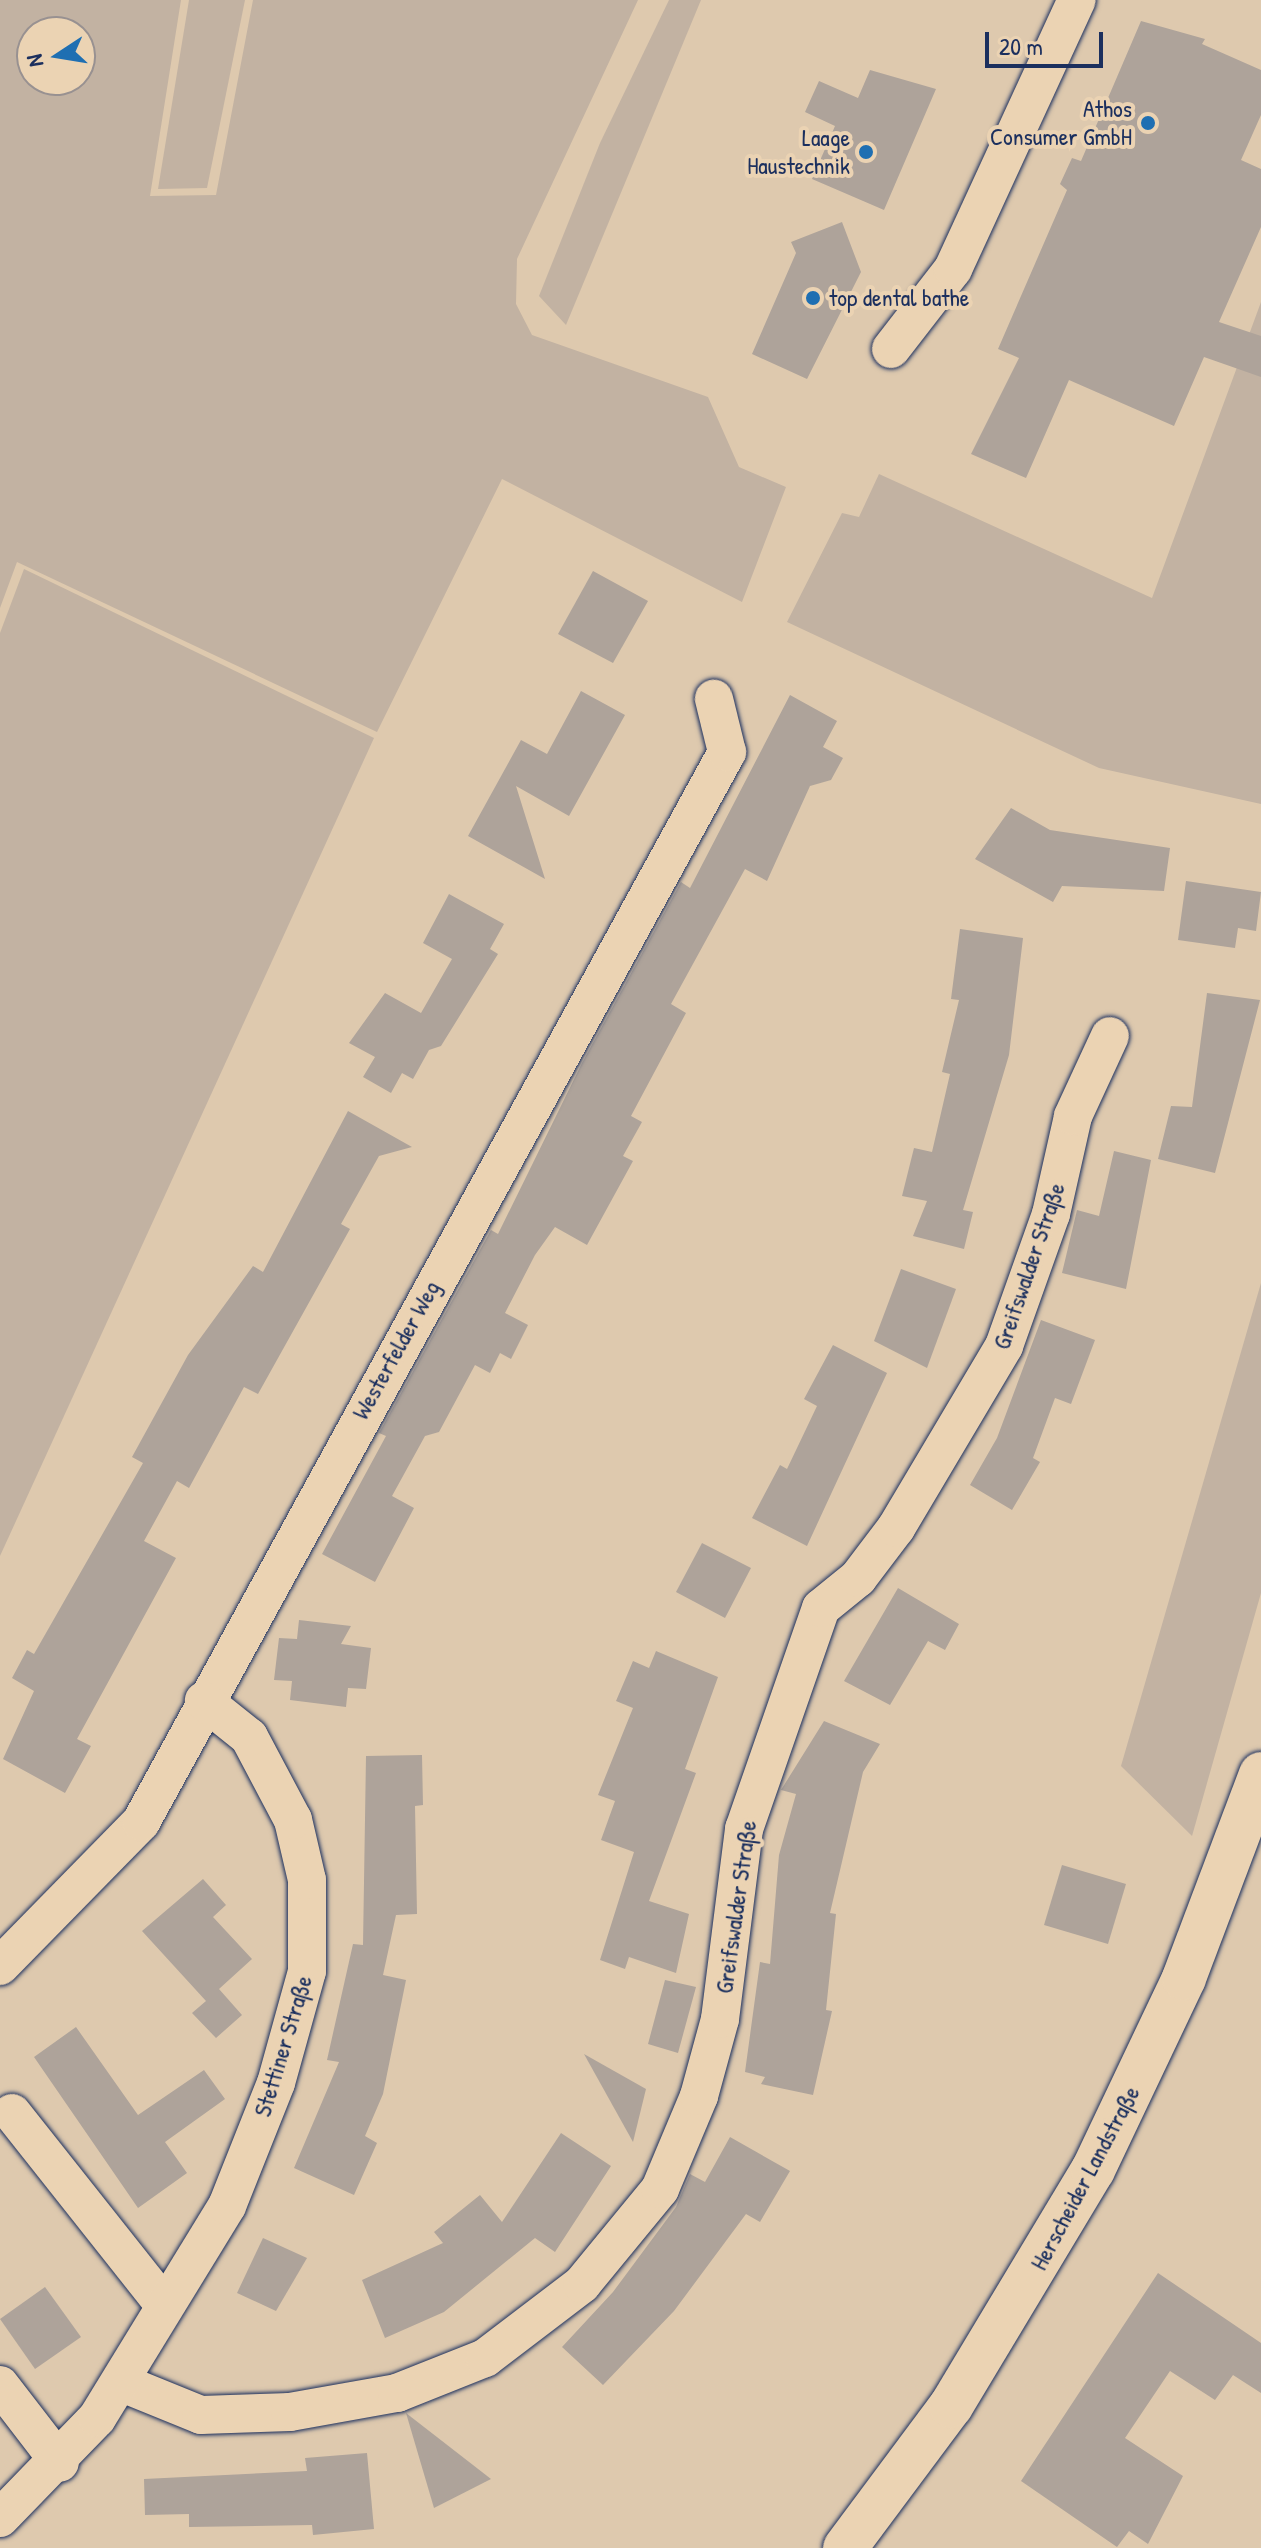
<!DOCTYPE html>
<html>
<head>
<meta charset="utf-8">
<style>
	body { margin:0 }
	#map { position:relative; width:1261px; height:2548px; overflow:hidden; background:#dec9ae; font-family:"Patrick Hand",sans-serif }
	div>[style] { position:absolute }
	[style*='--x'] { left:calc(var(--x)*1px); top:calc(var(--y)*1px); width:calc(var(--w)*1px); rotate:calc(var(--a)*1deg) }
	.green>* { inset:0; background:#c2b2a2 }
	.building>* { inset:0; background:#aea39a }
	.roads { filter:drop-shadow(0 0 2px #1b2f5e) drop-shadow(0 0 2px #1b2f5e) }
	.street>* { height:38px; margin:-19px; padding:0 19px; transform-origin:19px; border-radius:19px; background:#ebd3b3 }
	.secondary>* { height:44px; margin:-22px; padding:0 22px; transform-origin:22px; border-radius:22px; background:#ebd3b3 }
	.dots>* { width:22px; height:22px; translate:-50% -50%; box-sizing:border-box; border:4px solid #ebd3b3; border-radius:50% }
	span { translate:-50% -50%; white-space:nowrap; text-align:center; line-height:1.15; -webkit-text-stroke:8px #ebd3b3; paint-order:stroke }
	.poi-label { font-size:24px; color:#1b2f5e }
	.right { translate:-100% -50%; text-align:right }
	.left { translate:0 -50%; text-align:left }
	.street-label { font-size:24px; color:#1b2f5e }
	.north { position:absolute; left:16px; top:16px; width:80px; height:80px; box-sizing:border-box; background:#ebd3b3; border:2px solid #989191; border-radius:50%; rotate:258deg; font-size:22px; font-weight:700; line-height:32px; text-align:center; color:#1b2f5e }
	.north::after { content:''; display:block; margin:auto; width:28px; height:36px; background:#1f6fb2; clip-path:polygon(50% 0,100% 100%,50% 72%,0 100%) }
	.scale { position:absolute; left:985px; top:32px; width:118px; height:36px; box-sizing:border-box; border:4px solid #1b2f5e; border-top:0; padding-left:10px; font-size:24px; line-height:28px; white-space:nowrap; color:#1b2f5e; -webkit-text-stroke:6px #ebd3b3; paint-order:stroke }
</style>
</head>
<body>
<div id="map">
	<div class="green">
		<div style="clip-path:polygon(evenodd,0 0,181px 0,150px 196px,216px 195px,253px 0,638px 0,517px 259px,516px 304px,532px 335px,708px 397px,739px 467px,786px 487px,742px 602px,502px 479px,377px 732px,17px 562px,0 608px,0 0,32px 32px,80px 32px,80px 80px,32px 80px,32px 32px)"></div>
		<div style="clip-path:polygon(189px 0,245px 0,207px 188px,158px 189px)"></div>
		<div style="clip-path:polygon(669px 0,701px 0,566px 325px,539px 296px,600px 143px)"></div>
		<div style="clip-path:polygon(1261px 302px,1261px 804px,1099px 768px,787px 622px,842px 513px,859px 517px,879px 474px,1152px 598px)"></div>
		<div style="clip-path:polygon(24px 569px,374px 738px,0 1556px,0 633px)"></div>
		<div style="clip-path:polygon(1261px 1283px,1261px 1593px,1192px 1836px,1121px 1766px)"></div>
	</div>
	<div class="building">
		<div style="clip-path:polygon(1141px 21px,1205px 39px,1202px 44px,1261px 70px,1261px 115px,1241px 160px,1261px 169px,1261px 227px,1219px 322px,1261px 336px,1261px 377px,1204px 357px,1174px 426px,1069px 380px,1026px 478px,971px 454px,1019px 358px,998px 349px,1067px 190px,1060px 184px,1072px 158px,1081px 161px)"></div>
		<div style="clip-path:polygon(870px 70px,936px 89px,884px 210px,812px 179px,835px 126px,805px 112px,819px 81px,858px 98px)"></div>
		<div style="clip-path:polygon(842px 222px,861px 272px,807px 379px,752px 354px,796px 253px,791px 242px)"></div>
		<div style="clip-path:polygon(593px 571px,648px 601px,613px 663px,558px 634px)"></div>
		<div style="clip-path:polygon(581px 691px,625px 715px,569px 816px,516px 786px,545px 879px,468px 836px,521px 740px,547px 754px)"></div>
		<div style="clip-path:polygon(790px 695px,837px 721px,823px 747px,843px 758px,831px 780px,810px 786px,767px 881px,745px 869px,671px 1004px,686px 1013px,631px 1116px,642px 1122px,623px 1156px,633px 1161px,587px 1245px,555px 1227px,535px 1255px,505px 1313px,528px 1325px,511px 1359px,500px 1353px,490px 1373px,475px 1365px,439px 1432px,425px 1436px,392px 1496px,414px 1508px,375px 1582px,322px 1554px,386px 1436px,379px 1433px,491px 1230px,498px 1234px,582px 1063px,681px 882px,690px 888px)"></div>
		<div style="clip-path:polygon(1011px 808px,1050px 830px,1170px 848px,1164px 891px,1062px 886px,1053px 902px,975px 859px)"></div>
		<div style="clip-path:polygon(1186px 881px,1261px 892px,1256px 931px,1238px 928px,1235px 948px,1178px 940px)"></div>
		<div style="clip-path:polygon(449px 894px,504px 924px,490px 949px,498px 954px,441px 1046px,429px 1050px,413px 1079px,402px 1073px,391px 1093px,363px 1077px,375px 1057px,349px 1043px,385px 993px,421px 1013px,452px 959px,423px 943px)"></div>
		<div style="clip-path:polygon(960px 929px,1023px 938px,1009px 1055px,963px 1210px,973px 1212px,964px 1249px,913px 1236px,927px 1201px,902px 1196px,914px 1148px,932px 1152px,950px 1074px,942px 1072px,959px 1000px,951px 999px)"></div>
		<div style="clip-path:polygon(1207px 993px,1260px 1000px,1215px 1173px,1158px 1159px,1171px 1106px,1192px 1107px)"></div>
		<div style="clip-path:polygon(348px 1111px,412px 1147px,379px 1156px,341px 1224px,350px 1229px,258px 1394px,244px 1387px,189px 1488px,177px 1481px,144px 1541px,176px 1558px,77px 1739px,91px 1746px,65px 1793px,3px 1759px,34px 1691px,12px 1678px,27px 1650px,34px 1654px,143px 1463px,132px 1457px,188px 1355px,253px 1266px,263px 1272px)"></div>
		<div style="clip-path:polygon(1114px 1151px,1151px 1160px,1126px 1289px,1062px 1273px,1077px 1210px,1099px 1216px)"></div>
		<div style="clip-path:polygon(901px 1269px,956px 1289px,927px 1368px,874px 1341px)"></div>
		<div style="clip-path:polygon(1041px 1320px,1095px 1340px,1071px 1404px,1055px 1398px,1033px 1458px,1040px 1462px,1012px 1510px,970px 1485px,997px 1438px)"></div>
		<div style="clip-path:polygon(833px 1345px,887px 1373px,807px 1546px,752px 1518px,780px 1465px,787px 1469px,817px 1406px,804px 1399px)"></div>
		<div style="clip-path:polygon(702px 1543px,751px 1568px,725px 1618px,676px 1592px)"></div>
		<div style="clip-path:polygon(898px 1588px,959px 1624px,945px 1650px,928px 1641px,890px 1705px,844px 1681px)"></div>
		<div style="clip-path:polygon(299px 1620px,351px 1626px,341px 1644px,371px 1648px,366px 1689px,348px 1688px,346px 1707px,290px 1700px,292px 1681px,274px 1680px,279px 1638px,297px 1639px)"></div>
		<div style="clip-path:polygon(656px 1651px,718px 1677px,685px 1769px,696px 1773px,649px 1901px,689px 1914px,676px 1973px,629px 1957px,625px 1969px,600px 1960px,634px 1852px,601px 1840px,615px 1801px,598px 1795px,633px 1708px,616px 1701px,633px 1661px,649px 1668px)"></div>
		<div style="clip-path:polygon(824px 1721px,880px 1744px,863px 1772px,830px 1913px,836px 1914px,826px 2010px,832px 2011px,813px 2095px,761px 2084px,765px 2077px,745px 2072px,760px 1962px,770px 1964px,779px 1855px,796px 1794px,781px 1790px)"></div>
		<div style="clip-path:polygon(422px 1755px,423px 1805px,415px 1806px,417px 1914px,396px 1915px,383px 1975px,406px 1980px,383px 2094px,365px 2136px,377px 2143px,354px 2195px,294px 2168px,339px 2062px,327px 2060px,353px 1944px,363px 1945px,366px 1756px)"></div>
		<div style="clip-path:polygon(1062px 1865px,1126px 1884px,1108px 1944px,1044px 1925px)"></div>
		<div style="clip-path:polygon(203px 1879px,226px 1905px,213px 1917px,252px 1959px,219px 1989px,242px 2015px,216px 2038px,192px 2013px,206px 2001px,142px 1931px)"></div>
		<div style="clip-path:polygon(665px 1980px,696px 1987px,678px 2053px,648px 2044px)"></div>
		<div style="clip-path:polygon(76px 2027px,138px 2115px,204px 2070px,225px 2099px,165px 2142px,187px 2173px,138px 2208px,34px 2057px)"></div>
		<div style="clip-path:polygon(584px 2054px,646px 2089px,633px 2142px)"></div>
		<div style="clip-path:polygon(561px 2133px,611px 2166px,555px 2252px,535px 2238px,444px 2312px,385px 2338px,362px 2280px,443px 2243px,434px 2232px,480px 2195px,502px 2222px)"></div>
		<div style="clip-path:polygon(730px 2137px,790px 2171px,760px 2222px,746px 2214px,674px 2311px,603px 2385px,562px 2347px,613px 2292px,676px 2207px,690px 2174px,705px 2182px)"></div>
		<div style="clip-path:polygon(263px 2238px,307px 2258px,276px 2311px,237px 2293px)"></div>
		<div style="clip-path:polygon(1158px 2273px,1261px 2343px,1261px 2393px,1233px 2375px,1215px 2400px,1170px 2371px,1125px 2438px,1183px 2476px,1148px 2544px,1129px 2531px,1117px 2547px,1021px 2481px)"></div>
		<div style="clip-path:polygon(45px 2287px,81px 2337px,35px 2369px,0 2319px)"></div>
		<div style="clip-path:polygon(406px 2413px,491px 2479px,434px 2508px)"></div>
		<div style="clip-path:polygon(367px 2453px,374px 2529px,313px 2535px,312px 2525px,189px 2527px,189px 2514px,145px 2515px,144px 2479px,307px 2471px,305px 2458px)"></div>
	</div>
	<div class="roads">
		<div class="street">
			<div style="--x:891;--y:349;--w:101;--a:-52.2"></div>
			<div style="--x:953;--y:269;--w:296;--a:-65.3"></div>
			<div style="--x:0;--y:1966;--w:202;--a:-45.6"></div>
			<div style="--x:141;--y:1822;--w:1220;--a:-61.29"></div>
			<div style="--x:727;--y:752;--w:55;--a:-103.8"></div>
			<div style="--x:12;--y:2113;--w:245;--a:51.6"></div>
			<div style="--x:122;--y:2383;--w:85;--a:22.1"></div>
			<div style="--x:201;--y:2415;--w:89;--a:-1.9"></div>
			<div style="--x:290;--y:2412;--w:109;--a:-10.1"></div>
			<div style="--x:397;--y:2393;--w:95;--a:-21.7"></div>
			<div style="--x:485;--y:2358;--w:122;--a:-37.3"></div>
			<div style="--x:582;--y:2284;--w:123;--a:-50.6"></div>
			<div style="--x:660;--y:2189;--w:101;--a:-67.2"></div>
			<div style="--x:699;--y:2096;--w:80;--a:-74.7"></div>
			<div style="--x:720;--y:2019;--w:192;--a:-82.8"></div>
			<div style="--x:744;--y:1829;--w:234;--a:-70.8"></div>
			<div style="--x:821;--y:1608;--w:48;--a:-39"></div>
			<div style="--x:858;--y:1578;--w:63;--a:-52.8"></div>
			<div style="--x:896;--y:1528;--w:212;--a:-59.3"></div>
			<div style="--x:1004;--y:1346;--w:140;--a:-70.4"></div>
			<div style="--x:1051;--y:1214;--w:100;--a:-77.3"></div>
			<div style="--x:1073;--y:1116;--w:88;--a:-65.2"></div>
			<div style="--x:0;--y:2385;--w:98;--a:52.4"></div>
			<div style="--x:0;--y:2518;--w:139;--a:-45.9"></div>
			<div style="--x:97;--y:2418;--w:249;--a:-58.5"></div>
			<div style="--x:227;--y:2206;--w:132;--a:-68.3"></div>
			<div style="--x:276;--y:2083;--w:116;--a:-74.5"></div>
			<div style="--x:307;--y:1971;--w:91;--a:-90"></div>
			<div style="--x:307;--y:1880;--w:62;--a:-103.1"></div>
			<div style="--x:293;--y:1820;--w:94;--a:-117.9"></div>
			<div style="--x:249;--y:1737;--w:58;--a:-141.3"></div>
		</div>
		<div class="secondary">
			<div style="--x:845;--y:2548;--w:177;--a:-53.3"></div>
			<div style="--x:951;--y:2406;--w:275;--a:-59"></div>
			<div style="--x:1093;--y:2170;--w:212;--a:-64.6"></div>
			<div style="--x:1184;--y:1978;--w:218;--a:-69.3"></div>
		</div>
	</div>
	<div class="dots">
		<div style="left:1148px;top:123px;background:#1f6fb2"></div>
		<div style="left:866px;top:152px;background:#1f6fb2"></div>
		<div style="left:813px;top:298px;background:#1f6fb2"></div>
	</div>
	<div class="poi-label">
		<span class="right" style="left:1132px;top:123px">Athos<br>Consumer GmbH</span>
		<span class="right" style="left:850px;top:152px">Laage<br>Haustechnik</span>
		<span class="left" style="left:829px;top:298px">top dental bathe</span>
	</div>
	<div class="street-label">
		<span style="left:1029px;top:1266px;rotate:-71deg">Greifswalder Straße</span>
		<span style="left:396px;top:1350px;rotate:-61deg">Westerfelder Weg</span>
		<span style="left:736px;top:1907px;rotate:-82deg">Greifswalder Straße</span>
		<span style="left:283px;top:2046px;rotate:-73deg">Stettiner Straße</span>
		<span style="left:1085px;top:2178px;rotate:-62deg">Herscheider Landstraße</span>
	</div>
	<div class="north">N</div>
	<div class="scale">20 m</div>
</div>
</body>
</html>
